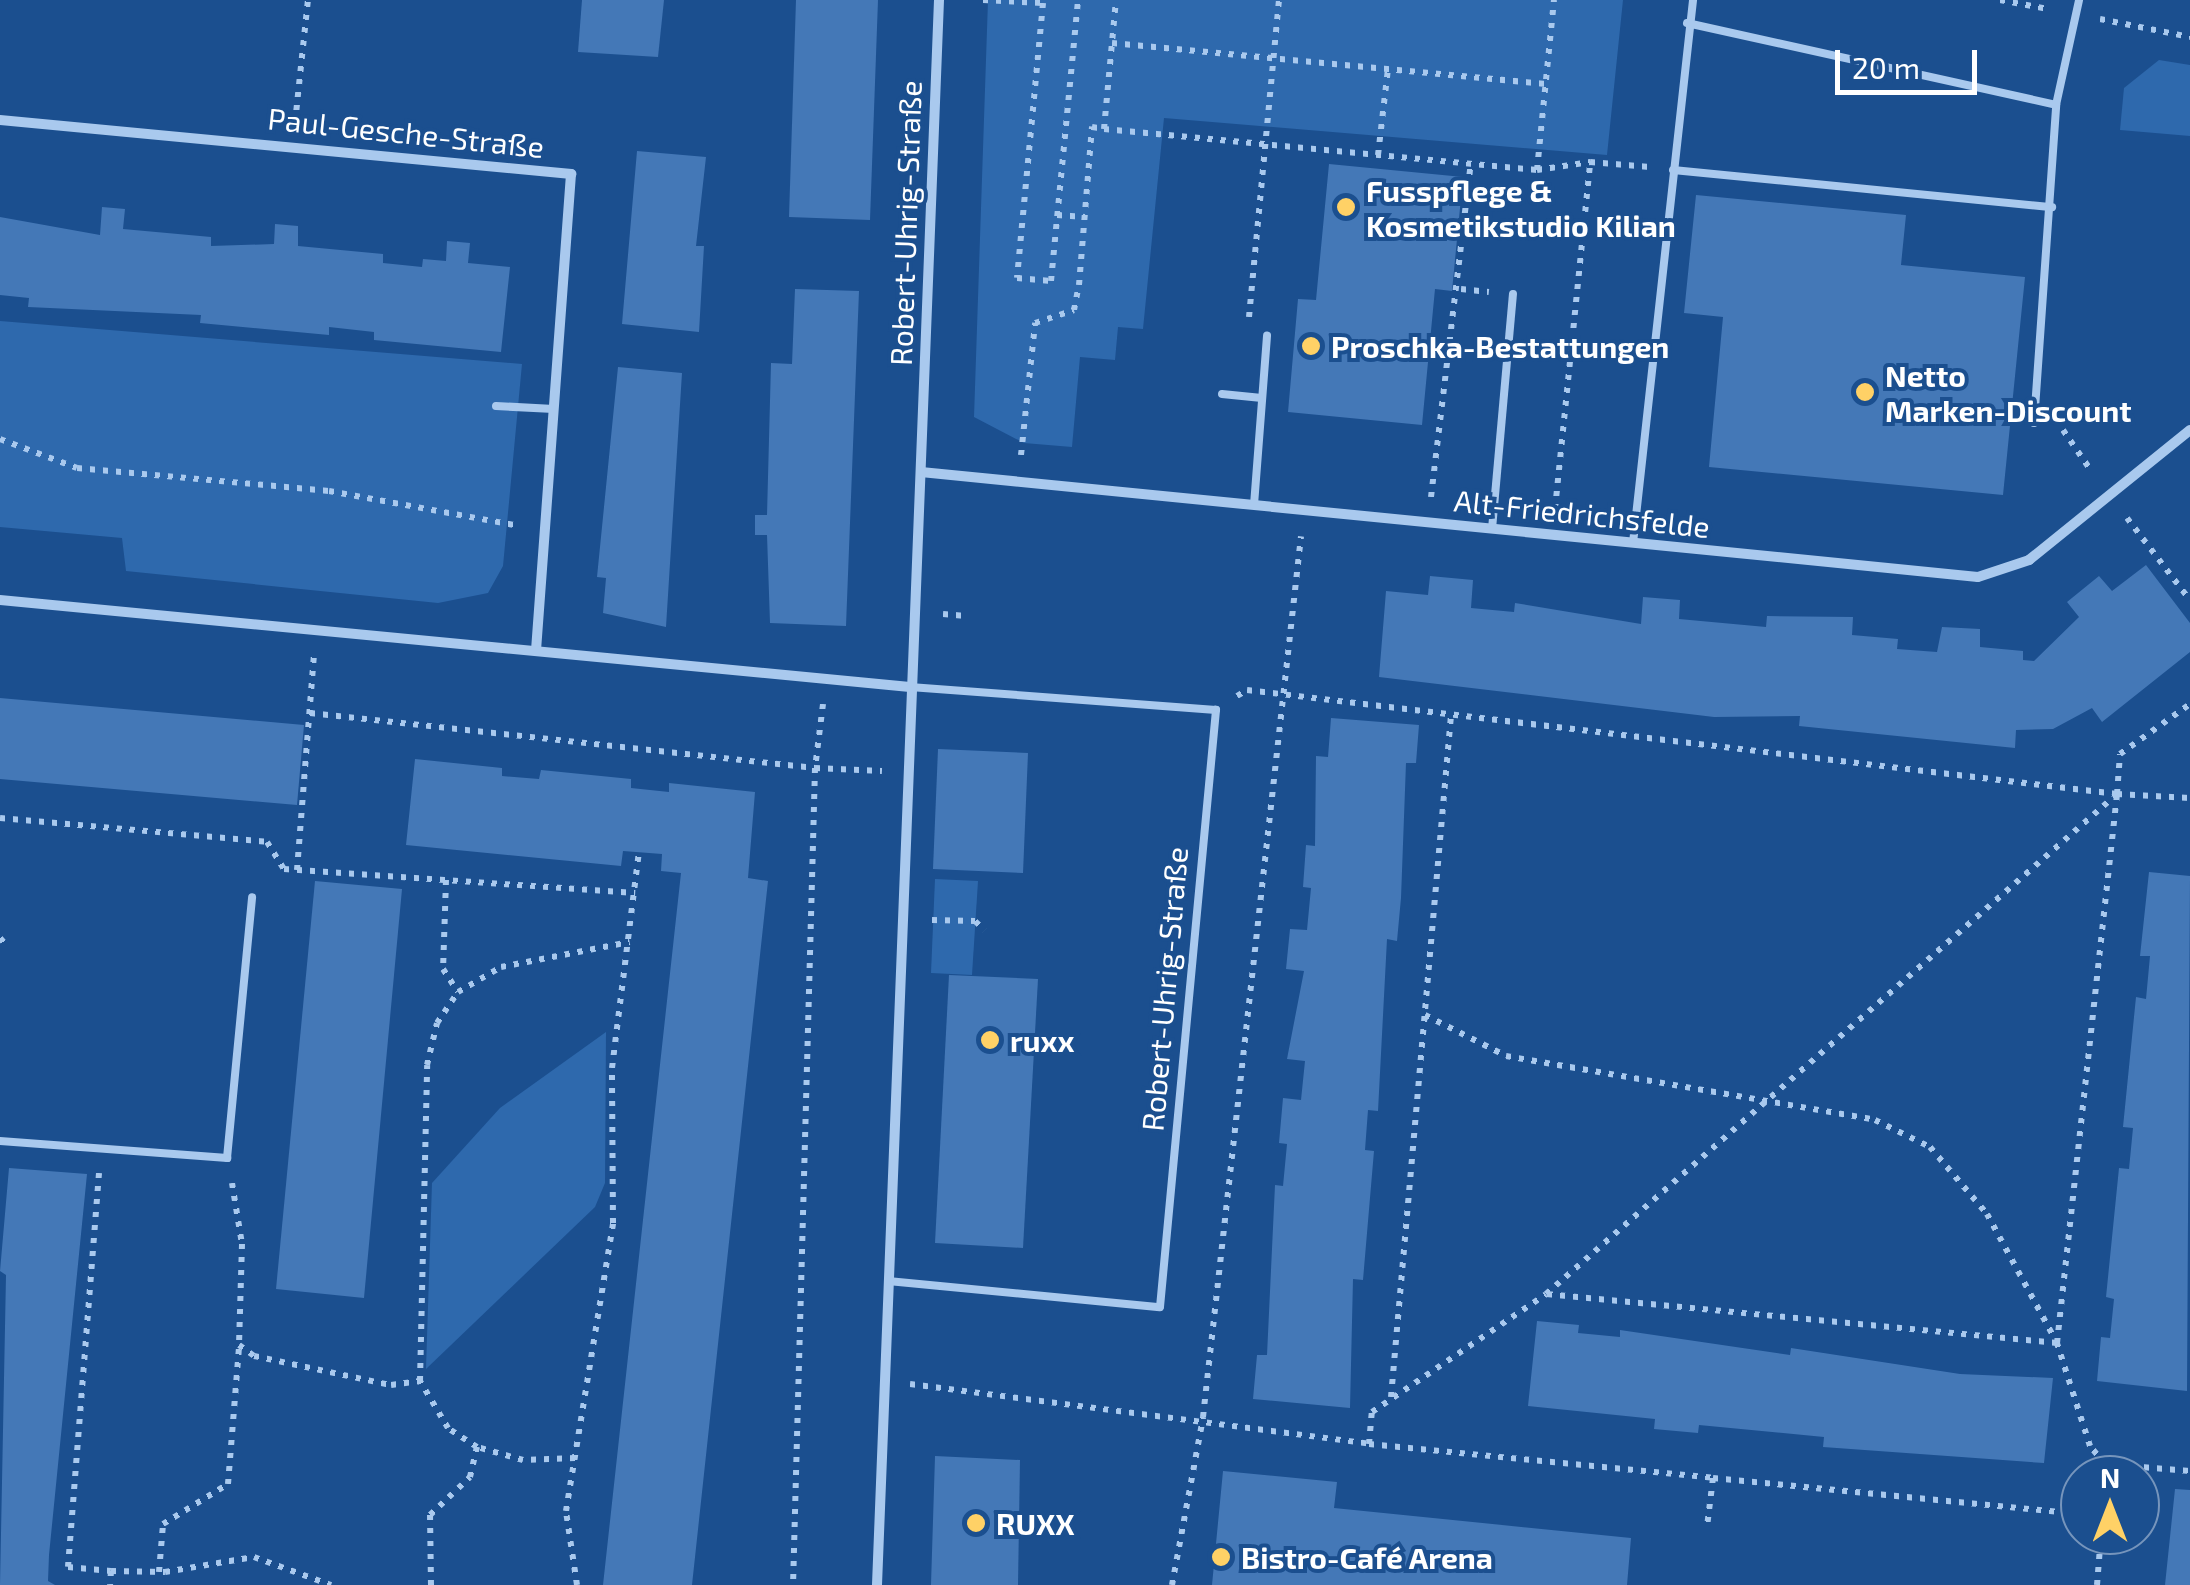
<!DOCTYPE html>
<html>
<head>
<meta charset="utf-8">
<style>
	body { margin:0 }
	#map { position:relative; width:2190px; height:1585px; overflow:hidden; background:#1b4f8f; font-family:"Exo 2",sans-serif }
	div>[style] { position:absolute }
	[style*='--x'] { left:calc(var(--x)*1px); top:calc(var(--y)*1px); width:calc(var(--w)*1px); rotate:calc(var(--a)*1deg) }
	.green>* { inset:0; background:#2e69ad }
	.building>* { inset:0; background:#4478b7 }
	.path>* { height:6px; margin-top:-3px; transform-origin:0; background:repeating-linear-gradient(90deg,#a9c9ee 0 5px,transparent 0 13px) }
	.service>* { height:8px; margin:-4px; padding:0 4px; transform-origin:4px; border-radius:4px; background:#a9c9ee }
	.minor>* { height:10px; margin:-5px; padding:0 5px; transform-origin:5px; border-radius:5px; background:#a9c9ee }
	.dots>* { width:28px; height:28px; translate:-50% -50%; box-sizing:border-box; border:5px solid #1b4f8f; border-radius:50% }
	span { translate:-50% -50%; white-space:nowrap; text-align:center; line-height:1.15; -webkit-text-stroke:8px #1b4f8f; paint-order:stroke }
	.street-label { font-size:30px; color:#fff }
	.poi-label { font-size:30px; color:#fff; font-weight:700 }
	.left { translate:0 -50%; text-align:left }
	.north { position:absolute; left:2060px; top:1455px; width:100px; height:100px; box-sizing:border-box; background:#1b4f8f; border:2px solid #7695bc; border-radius:50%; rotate:0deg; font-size:28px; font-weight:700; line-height:40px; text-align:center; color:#fff }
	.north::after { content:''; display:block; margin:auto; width:35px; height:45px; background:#ffd166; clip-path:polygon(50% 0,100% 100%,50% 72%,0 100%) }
	.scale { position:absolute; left:1835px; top:50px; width:142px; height:45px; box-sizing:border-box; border:5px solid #fff; border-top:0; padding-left:12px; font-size:30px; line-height:35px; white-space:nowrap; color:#fff; -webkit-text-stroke:8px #1b4f8f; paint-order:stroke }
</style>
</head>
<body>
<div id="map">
	<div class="green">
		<div style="clip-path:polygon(988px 0,1623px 0,1607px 155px,1164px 118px,1143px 329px,1118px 327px,1115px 360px,1080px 357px,1072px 447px,1024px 443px,974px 417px)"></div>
		<div style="clip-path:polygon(2159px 60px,2190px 65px,2190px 136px,2120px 130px,2124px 88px)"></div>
		<div style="clip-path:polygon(0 321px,522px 364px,503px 566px,488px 593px,438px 603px,126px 571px,122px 538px,0 527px)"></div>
		<div style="clip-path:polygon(935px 879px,978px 881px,972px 975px,931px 973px)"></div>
		<div style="clip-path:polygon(606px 1032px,605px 1183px,595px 1207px,426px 1369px,432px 1183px,500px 1108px)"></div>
	</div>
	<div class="building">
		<div style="clip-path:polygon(582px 0,664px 0,658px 57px,578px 52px)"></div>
		<div style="clip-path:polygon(796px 0,878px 0,870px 220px,789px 217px)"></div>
		<div style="clip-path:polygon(637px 151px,706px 157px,696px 246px,704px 246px,699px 332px,622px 324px)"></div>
		<div style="clip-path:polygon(1329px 164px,1463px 177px,1452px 291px,1435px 289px,1422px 425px,1288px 412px,1298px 299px,1316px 300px)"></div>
		<div style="clip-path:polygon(1696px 195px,1906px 215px,1901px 265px,2025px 277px,2003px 495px,1709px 467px,1723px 317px,1684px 313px)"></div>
		<div style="clip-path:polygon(102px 207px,125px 209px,123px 229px,211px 237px,211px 246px,274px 244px,275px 224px,298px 226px,298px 246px,383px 254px,383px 263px,422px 267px,423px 259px,446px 261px,447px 241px,470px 243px,468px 263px,510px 267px,501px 352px,374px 340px,374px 332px,329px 327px,329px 335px,200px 323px,201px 315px,28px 307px,29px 298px,0 295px,0 217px,100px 235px)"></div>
		<div style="clip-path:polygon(795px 289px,859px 291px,846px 626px,770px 623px,767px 535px,755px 535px,755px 515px,767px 515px,771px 363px,792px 364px)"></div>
		<div style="clip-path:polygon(618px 367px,682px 373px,666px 627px,603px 613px,606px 578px,597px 577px)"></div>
		<div style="clip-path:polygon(2146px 565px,2190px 623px,2190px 652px,2102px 722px,2092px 708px,2053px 729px,2016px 730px,2015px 748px,1799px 726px,1800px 716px,1714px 717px,1379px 677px,1386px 591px,1428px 595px,1430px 576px,1473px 580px,1471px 608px,1514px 612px,1515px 603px,1641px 624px,1643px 597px,1680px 600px,1679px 619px,1766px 627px,1767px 616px,1853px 617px,1852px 635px,1898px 639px,1897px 649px,1937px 652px,1942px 627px,1980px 629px,1980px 647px,2023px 651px,2023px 660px,2034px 661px,2079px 617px,2067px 602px,2099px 576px,2112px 591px)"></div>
		<div style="clip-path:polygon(0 698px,304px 725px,297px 805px,0 779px)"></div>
		<div style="clip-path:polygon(1331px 718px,1419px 725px,1416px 763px,1406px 763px,1401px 898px,1397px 941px,1387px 939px,1378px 1111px,1368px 1110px,1365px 1150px,1374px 1151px,1363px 1280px,1353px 1279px,1350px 1408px,1253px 1399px,1257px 1355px,1267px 1355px,1275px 1185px,1283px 1186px,1287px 1144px,1279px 1143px,1283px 1098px,1301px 1100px,1305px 1061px,1287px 1059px,1304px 971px,1286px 969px,1290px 929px,1307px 930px,1311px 888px,1303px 887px,1306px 845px,1315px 846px,1316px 756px,1328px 757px)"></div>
		<div style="clip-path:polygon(938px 749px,1028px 753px,1023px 873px,933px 869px)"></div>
		<div style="clip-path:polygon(415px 759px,502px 768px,502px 776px,539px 779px,541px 770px,631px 779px,631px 788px,669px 792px,669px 783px,755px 792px,748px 878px,768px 881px,692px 1585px,603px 1585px,681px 873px,661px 871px,662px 854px,623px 851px,621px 866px,406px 845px)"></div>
		<div style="clip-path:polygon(2149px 872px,2190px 876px,2187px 1391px,2097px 1381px,2101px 1337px,2110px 1338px,2114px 1299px,2106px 1297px,2119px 1168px,2129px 1169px,2133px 1128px,2123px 1127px,2136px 997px,2146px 999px,2150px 956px,2140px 956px)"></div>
		<div style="clip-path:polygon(315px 881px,402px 889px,364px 1298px,276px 1289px)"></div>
		<div style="clip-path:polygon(949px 975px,1038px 979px,1023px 1248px,935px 1243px)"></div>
		<div style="clip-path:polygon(9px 1168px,87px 1174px,49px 1555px,48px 1581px,55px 1585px,0 1585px,6px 1275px,0 1271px)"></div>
		<div style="clip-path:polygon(1537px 1321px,1579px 1325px,1578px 1333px,1620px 1337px,1620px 1330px,1790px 1355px,1791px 1348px,1960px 1374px,2053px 1378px,2044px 1463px,1823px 1447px,1824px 1437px,1699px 1425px,1698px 1433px,1654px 1429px,1655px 1419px,1528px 1406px)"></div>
		<div style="clip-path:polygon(935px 1456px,1020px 1460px,1018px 1585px,931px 1585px)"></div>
		<div style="clip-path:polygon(1223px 1471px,1337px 1482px,1334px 1508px,1631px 1538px,1627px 1585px,1212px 1585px)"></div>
		<div style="clip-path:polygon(2175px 1489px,2190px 1490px,2190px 1585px,2165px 1585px)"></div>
	</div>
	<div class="path">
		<div style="--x:983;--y:0;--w:60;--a:2.9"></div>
		<div style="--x:1043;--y:3;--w:276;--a:95.4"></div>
		<div style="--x:1017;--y:278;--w:34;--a:5"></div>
		<div style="--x:1051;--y:281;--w:282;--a:-84.5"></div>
		<div style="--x:2000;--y:0;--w:49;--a:10.6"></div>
		<div style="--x:2100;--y:19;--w:92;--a:11.3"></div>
		<div style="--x:1112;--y:43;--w:436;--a:5.4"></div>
		<div style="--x:295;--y:123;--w:124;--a:-84"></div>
		<div style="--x:1104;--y:129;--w:435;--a:5.4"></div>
		<div style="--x:1537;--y:170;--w:54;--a:-8.6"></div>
		<div style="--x:1590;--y:162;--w:60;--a:4.8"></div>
		<div style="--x:1378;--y:155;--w:87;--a:-83.4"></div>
		<div style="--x:1537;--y:170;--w:171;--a:-84.3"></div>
		<div style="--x:1057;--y:215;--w:28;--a:4"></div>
		<div style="--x:1461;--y:289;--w:28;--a:6"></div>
		<div style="--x:1249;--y:317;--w:318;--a:-84.6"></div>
		<div style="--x:2063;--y:430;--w:51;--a:55.4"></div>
		<div style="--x:0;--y:439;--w:82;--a:20.6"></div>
		<div style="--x:77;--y:468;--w:253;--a:5.2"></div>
		<div style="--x:329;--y:491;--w:193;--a:10.4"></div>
		<div style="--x:1021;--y:455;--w:133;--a:-83.9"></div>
		<div style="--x:1035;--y:323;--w:41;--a:-18.4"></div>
		<div style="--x:1074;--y:310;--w:25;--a:-79"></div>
		<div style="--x:1079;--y:285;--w:159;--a:-85.3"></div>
		<div style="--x:1092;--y:127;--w:12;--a:9"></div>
		<div style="--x:1104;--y:129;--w:130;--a:-84.7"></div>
		<div style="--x:1431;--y:497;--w:336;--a:-83.2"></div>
		<div style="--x:1555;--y:509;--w:349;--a:-84.2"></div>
		<div style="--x:2127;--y:518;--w:103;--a:52.5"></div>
		<div style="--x:943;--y:614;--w:23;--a:5"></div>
		<div style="--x:1237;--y:696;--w:12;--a:-31"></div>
		<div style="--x:1247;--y:690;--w:876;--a:6.82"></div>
		<div style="--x:823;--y:704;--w:64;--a:97.1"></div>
		<div style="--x:815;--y:768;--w:67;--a:2.6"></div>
		<div style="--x:310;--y:713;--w:508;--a:6.22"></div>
		<div style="--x:815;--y:768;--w:817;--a:91.54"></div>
		<div style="--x:0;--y:818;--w:268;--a:5.1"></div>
		<div style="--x:267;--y:842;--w:32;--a:58"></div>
		<div style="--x:284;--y:869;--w:352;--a:3.9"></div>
		<div style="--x:297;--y:870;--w:216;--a:-85.5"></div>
		<div style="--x:446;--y:880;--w:89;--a:91.9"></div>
		<div style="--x:443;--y:969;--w:27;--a:57"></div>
		<div style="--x:932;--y:920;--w:43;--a:1.3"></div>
		<div style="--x:975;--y:921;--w:13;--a:45"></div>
		<div style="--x:0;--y:938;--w:11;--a:49"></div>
		<div style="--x:1425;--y:1015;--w:91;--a:26.8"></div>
		<div style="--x:1506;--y:1056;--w:375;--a:9.8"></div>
		<div style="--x:1875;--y:1120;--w:61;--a:26.1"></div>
		<div style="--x:1930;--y:1147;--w:88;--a:49.6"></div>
		<div style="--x:1987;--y:1214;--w:147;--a:61.5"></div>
		<div style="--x:2057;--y:1343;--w:513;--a:-174.52"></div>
		<div style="--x:99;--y:1173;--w:395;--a:94.5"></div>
		<div style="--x:68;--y:1567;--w:43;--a:5.3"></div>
		<div style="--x:111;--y:1571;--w:14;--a:94"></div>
		<div style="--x:232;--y:1183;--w:62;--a:80.7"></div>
		<div style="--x:242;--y:1244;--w:101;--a:91.7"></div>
		<div style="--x:239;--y:1345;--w:19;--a:36"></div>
		<div style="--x:254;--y:1356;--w:140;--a:12"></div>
		<div style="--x:391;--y:1385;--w:29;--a:-8"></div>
		<div style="--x:910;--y:1384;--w:463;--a:7.4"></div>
		<div style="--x:1369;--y:1444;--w:346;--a:5.6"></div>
		<div style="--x:1713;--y:1478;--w:49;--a:97"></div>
		<div style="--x:1391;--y:1397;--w:685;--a:-84.97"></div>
		<div style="--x:1369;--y:1444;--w:32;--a:-85"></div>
		<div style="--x:1372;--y:1412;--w:210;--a:-34.1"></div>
		<div style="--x:1546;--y:1294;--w:759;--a:-41.21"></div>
		<div style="--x:2117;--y:794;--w:40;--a:-85.7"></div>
		<div style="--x:2120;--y:754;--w:86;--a:-35.5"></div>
		<div style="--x:575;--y:1458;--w:52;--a:177.8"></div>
		<div style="--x:523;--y:1460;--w:48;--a:-164.2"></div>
		<div style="--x:477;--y:1447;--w:35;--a:-147"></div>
		<div style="--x:448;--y:1428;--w:55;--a:-120.8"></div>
		<div style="--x:420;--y:1381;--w:316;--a:-88.7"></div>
		<div style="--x:427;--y:1065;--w:43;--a:-76.6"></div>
		<div style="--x:437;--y:1023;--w:37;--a:-56"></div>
		<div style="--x:458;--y:992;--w:50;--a:-30.2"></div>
		<div style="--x:501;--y:967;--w:131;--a:-11"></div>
		<div style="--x:2105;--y:1464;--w:23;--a:-130"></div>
		<div style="--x:2090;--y:1446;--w:108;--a:-107.8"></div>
		<div style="--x:2057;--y:1343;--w:552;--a:-83.76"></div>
		<div style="--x:2117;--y:794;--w:73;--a:3.1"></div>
		<div style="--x:2104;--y:1475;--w:11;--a:-85"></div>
		<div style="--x:2105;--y:1464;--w:85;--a:4.7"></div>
		<div style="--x:1713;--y:1478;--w:369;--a:5.6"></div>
		<div style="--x:111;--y:1571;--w:54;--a:1.1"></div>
		<div style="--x:165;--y:1572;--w:90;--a:-9.6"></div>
		<div style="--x:254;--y:1557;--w:82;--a:20"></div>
		<div style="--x:159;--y:1572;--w:48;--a:-85.2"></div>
		<div style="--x:163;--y:1524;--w:76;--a:-31.6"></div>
		<div style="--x:228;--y:1484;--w:138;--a:-85.4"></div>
		<div style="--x:431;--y:1585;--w:70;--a:-90.8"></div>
		<div style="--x:430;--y:1515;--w:55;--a:-43.5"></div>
		<div style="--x:470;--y:1477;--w:31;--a:-77"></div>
		<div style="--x:577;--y:1585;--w:75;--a:-98.5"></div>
		<div style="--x:566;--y:1511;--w:292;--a:-80.7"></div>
		<div style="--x:613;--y:1223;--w:155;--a:-90.4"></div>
		<div style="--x:612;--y:1068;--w:218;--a:-82.9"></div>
		<div style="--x:1172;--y:1585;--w:171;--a:-79.5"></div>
		<div style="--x:1203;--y:1417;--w:886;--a:-83.65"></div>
		<div style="--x:2097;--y:1585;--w:50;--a:-85.4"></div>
	</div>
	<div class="service">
		<div style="--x:1687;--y:23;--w:378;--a:12.5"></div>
		<div style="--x:1673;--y:170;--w:381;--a:5.6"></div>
		<div style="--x:1222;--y:394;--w:40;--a:5.7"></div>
		<div style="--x:496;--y:406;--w:58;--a:3"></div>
		<div style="--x:2034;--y:423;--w:319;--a:-86"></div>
		<div style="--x:2056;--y:105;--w:107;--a:-77.6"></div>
		<div style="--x:1254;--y:505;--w:170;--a:-85.6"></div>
		<div style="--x:1492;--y:529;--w:236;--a:-84.9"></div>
		<div style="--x:1633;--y:543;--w:546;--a:-83.69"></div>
		<div style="--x:0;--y:1141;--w:228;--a:4.3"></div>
		<div style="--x:227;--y:1158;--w:262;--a:-84.5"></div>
		<div style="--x:888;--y:1281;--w:273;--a:5.5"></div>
		<div style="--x:1160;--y:1307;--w:600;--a:-84.64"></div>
		<div style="--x:1216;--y:710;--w:307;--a:-175.7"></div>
	</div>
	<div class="minor">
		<div style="--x:0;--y:120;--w:574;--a:5.4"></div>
		<div style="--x:571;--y:174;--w:477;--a:94.2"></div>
		<div style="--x:921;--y:472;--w:1062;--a:5.67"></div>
		<div style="--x:1978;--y:577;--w:54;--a:-18.4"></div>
		<div style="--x:2029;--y:560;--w:207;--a:-38.9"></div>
		<div style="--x:0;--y:600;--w:914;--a:5.46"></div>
		<div style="--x:877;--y:1585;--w:1586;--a:-87.76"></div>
	</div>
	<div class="dots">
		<div style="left:1346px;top:207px;background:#ffd166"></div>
		<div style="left:1311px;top:346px;background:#ffd166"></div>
		<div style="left:1865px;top:392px;background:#ffd166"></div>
		<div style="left:990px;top:1040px;background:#ffd166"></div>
		<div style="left:976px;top:1523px;background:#ffd166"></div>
		<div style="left:1221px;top:1557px;background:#ffd166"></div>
	</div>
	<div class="street-label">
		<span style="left:406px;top:132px;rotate:6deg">Paul-Gesche-Straße</span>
		<span style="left:905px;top:223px;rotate:-88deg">Robert-Uhrig-Straße</span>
		<span style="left:1582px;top:513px;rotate:6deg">Alt-Friedrichsfelde</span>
		<span style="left:1164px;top:989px;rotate:-85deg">Robert-Uhrig-Straße</span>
	</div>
	<div class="poi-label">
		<span class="left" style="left:1366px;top:207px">Fusspflege &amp;<br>Kosmetikstudio Kilian</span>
		<span class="left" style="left:1331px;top:346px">Proschka-Bestattungen</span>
		<span class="left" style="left:1885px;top:392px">Netto<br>Marken-Discount</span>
		<span class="left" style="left:1010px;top:1040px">ruxx</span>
		<span class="left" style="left:996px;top:1523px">RUXX</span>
		<span class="left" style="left:1241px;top:1557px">Bistro-Café Arena</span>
	</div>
	<div class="north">N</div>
	<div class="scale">20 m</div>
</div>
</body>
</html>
